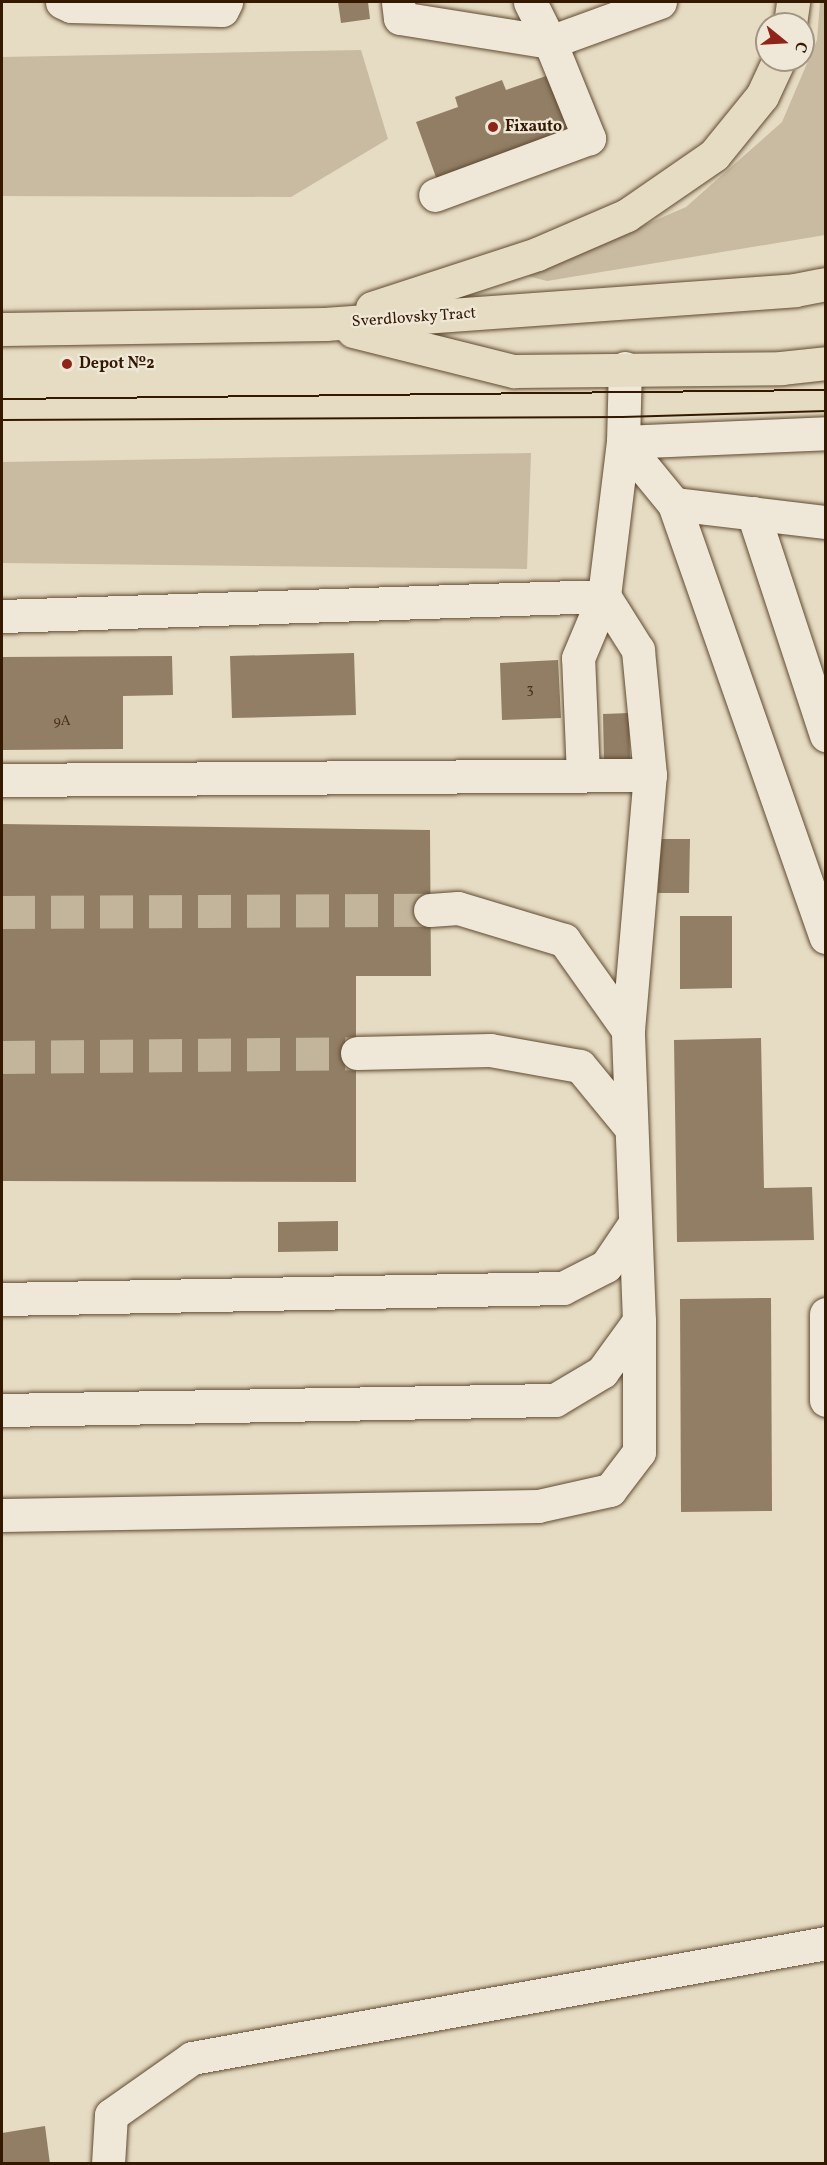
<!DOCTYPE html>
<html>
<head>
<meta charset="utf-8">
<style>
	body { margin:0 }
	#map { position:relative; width:827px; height:2165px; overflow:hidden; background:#e6dcc3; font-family:Vollkorn,serif }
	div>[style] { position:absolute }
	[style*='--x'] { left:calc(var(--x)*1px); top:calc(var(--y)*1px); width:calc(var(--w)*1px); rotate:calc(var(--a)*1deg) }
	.green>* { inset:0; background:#c8bba2 }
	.building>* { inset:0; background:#917e65 }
	.minor-tunnel>* { height:33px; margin-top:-16.5px; transform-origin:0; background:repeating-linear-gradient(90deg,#c2b59c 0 33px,transparent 0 49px) }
	.roads { filter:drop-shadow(0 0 2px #604a31) drop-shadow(0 0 2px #604a31) }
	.minor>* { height:33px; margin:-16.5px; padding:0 16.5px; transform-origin:16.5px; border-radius:16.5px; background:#efe8d8 }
	.major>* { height:33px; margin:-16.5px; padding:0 16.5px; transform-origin:16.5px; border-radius:16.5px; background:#e6dcc3 }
	.tram>* { height:1.5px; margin:-0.75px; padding:0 0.75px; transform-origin:0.75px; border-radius:0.75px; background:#341900 }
	.dots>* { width:16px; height:16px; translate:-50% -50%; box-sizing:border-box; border:3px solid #efe8d8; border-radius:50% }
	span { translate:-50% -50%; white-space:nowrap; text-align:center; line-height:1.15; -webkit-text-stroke:4.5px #efe8d8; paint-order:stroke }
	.number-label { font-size:14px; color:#4b3219 }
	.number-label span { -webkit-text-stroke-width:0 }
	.poi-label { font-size:16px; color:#341900; font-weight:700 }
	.left { translate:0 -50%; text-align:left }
	.street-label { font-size:16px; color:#341900 }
	.frame { position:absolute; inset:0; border:3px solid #341900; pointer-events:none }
	.north { position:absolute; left:755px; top:12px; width:60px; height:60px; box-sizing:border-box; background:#efe8d8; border:2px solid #a49582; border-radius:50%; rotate:108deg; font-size:16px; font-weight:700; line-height:24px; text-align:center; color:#341900 }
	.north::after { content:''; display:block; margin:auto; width:21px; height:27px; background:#8f2418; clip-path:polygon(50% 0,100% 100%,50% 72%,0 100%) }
</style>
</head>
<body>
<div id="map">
	<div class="green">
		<div style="clip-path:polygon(820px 2px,825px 2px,825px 235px,547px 281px,528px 276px,686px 207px,782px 122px,817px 40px)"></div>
		<div style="clip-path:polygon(361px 50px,388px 139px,291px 197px,2px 196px,2px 57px)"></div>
		<div style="clip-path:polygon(531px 453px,527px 569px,2px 563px,2px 462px)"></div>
	</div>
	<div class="building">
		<div style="clip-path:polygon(338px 2px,368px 2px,370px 19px,341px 23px)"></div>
		<div style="clip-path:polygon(549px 75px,569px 133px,437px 180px,416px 122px,458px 107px,455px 97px,502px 80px,506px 90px)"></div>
		<div style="clip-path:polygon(354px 653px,356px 715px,232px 718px,230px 656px)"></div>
		<div style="clip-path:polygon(172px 656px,173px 695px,123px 696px,123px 749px,2px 750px,2px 657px)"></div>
		<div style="clip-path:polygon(558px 660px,561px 718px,502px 720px,500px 663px)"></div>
		<div style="clip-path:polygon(629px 713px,630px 762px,604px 762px,603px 714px)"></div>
		<div style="clip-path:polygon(2px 824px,430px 830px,431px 976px,356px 976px,356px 1182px,2px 1181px)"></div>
		<div style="clip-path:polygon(659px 839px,690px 839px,689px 893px,658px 893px)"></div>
		<div style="clip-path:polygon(680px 916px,732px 916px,732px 988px,680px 989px)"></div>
		<div style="clip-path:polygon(761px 1038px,764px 1188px,812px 1187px,814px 1240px,677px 1242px,674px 1040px)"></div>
		<div style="clip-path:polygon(338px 1221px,338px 1251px,278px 1252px,278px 1222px)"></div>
		<div style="clip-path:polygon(771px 1298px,772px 1511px,681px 1512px,680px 1299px)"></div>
		<div style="clip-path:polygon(45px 2126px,50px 2164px,2px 2164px,2px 2133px)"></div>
	</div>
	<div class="minor-tunnel">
		<div style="--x:2;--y:912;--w:428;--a:-0.3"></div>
		<div style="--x:2;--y:1057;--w:355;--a:-0.6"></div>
	</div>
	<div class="roads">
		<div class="minor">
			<div style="--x:62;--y:2;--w:10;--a:24"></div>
			<div style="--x:71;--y:6;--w:151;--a:1.5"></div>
			<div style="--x:222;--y:10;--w:9;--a:-63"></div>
			<div style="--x:398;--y:2;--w:16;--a:83"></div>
			<div style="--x:400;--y:18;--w:152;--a:9.1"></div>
			<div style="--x:550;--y:42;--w:104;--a:67.9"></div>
			<div style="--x:589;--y:138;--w:164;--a:159.7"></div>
			<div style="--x:530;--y:2;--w:45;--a:63.4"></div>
			<div style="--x:550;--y:42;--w:117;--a:-20"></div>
			<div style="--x:623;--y:442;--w:80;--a:50.6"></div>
			<div style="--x:674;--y:504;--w:459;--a:70.7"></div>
			<div style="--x:623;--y:442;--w:203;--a:-2.5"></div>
			<div style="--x:674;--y:504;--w:153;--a:6.8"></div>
			<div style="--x:753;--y:513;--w:234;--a:71.8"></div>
			<div style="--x:2;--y:616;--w:602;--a:-1.9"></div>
			<div style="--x:583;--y:775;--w:117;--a:-92.4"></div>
			<div style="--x:578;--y:658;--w:67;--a:-67.2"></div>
			<div style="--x:604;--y:596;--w:155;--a:-83"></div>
			<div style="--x:623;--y:442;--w:74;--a:-88.5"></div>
			<div style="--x:2;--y:780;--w:648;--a:-0.44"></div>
			<div style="--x:430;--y:910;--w:28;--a:-4"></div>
			<div style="--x:458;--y:908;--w:111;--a:16.8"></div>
			<div style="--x:564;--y:940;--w:110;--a:54.6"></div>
			<div style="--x:357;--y:1053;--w:133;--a:-1.3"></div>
			<div style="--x:490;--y:1050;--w:91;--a:10.1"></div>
			<div style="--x:580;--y:1066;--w:80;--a:50.6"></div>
			<div style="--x:2;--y:1299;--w:561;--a:-1.12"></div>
			<div style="--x:563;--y:1288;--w:48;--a:-27.1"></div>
			<div style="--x:606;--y:1266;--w:52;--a:-56"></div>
			<div style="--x:826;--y:1314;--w:86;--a:90"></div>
			<div style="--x:2;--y:1410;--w:553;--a:-1.04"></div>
			<div style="--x:555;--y:1400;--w:55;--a:-30.8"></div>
			<div style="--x:602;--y:1372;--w:63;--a:-54"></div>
			<div style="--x:639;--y:1321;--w:291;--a:-92.2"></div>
			<div style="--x:628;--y:1030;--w:256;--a:-85.1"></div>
			<div style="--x:650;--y:775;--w:126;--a:-95.5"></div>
			<div style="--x:638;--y:650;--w:64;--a:-122.2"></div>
			<div style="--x:2;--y:1515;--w:536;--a:-0.96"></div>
			<div style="--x:538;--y:1506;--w:74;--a:-12.5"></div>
			<div style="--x:610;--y:1490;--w:48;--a:-52.7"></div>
			<div style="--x:639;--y:1452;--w:131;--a:-90"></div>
			<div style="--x:108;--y:2164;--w:49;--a:-86.5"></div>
			<div style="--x:111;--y:2115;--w:99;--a:-35.1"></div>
			<div style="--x:192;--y:2058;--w:644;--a:-10.28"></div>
		</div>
		<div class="major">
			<div style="--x:790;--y:24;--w:22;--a:-82"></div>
			<div style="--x:372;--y:308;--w:174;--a:-18.1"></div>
			<div style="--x:537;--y:254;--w:98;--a:-23.4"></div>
			<div style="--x:627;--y:215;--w:106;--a:-34.6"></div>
			<div style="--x:714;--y:155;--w:76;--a:-50.9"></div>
			<div style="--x:762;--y:96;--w:40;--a:-65"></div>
			<div style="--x:2;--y:329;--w:323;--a:-0.9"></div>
			<div style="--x:325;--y:324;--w:471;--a:-4.1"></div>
			<div style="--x:795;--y:290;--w:32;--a:-11"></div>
			<div style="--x:353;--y:331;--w:166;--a:14"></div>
			<div style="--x:514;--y:371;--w:267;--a:-0.6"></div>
			<div style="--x:781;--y:368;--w:45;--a:-6.3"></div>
		</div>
	</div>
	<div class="tram">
		<div style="--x:2;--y:399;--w:824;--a:-0.63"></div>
		<div style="--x:2;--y:420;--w:621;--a:-0.28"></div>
		<div style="--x:623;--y:417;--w:203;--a:-1.7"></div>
	</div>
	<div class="dots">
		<div style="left:493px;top:127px;background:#8f2418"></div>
		<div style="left:67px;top:364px;background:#8f2418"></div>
	</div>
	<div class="number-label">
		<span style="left:530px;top:690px">3</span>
		<span style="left:62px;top:722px">9А</span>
	</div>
	<div class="poi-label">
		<span class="left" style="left:505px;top:127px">Fixauto</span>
		<span class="left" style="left:79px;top:364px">Depot №2</span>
	</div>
	<div class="street-label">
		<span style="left:414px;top:318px;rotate:-4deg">Sverdlovsky Tract</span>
	</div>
	<div class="frame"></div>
	<div class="north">С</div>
</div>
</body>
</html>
